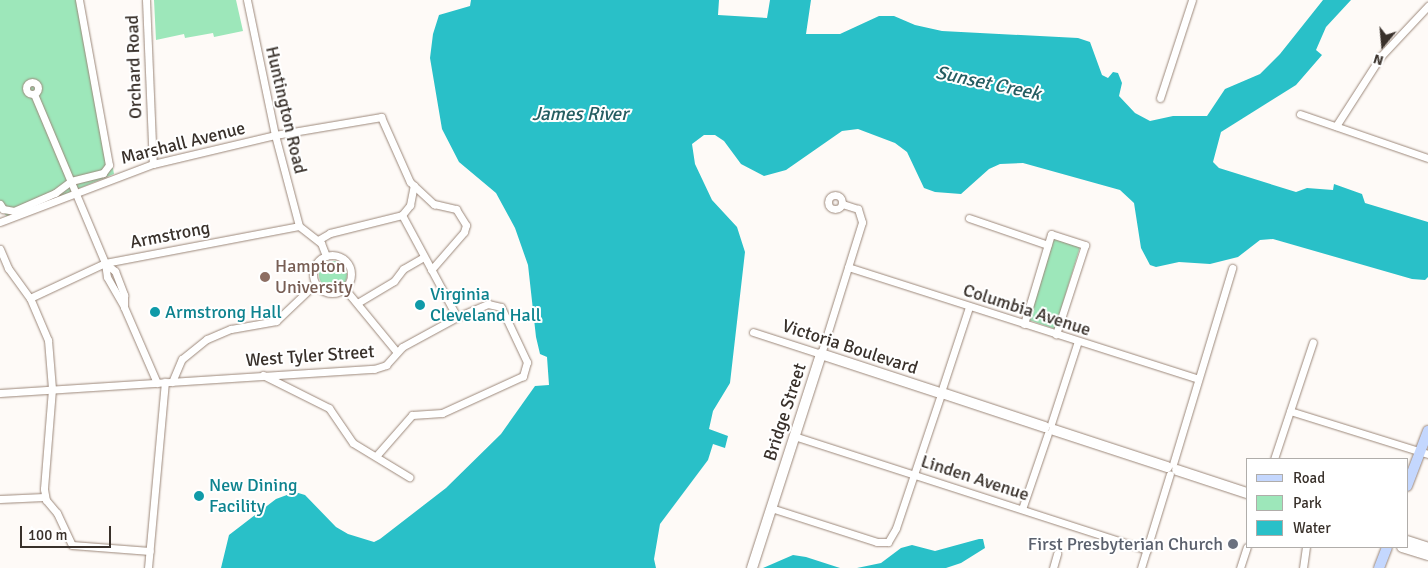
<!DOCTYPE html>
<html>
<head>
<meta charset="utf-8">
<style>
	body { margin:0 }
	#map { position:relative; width:1428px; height:568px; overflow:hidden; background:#fefaf7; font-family:Signika,sans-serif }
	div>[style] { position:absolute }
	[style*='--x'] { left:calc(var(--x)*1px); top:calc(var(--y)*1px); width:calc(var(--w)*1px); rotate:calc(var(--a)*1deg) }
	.green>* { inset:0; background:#9de7ba }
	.round { border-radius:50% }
	.water>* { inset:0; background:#29c0c8 }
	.roads { filter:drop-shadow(0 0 1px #9c887a) drop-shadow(0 0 1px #9c887a) }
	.street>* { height:7px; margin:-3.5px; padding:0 3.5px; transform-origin:3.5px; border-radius:3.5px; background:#fff }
	.street>.ring { margin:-3.5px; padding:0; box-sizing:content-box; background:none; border:7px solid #fff; border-radius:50% }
	.secondary>* { height:10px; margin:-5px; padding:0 5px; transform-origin:5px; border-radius:5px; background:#fff }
	.primary>* { height:10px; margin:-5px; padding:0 5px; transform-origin:5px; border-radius:5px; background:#c4d7fe }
	.dots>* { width:14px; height:14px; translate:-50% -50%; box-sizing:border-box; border:2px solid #fff; border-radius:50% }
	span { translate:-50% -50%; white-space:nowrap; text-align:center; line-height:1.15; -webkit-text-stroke:4px #fff; paint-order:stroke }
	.street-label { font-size:18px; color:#39312b }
	.education-label { font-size:18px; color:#785e54 }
	.left { translate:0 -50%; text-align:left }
	.culture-label { font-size:18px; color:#0d838f }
	.worship-label { font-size:18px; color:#5b616d }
	.right { translate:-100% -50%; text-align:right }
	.water-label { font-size:19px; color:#255e62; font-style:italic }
	.legend { position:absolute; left:1246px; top:458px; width:162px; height:90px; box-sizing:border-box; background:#fff; border:1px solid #b0adaa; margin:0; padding:6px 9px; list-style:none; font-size:15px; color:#39312b }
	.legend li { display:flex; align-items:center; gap:10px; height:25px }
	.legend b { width:25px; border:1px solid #b0adaa }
	.north { position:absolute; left:1358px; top:20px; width:50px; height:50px; -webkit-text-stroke:4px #fff; paint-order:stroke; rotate:197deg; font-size:14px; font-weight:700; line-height:20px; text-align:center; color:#39312b }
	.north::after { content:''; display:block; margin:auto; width:18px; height:22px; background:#39312b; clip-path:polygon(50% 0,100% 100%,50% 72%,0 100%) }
	.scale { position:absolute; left:20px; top:526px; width:91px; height:22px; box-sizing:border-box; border:2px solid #39312b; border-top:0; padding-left:6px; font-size:15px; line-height:18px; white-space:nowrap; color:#39312b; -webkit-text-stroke:4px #fff; paint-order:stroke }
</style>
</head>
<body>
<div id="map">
	<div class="green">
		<div style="clip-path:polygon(0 0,81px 0,114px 174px,8px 218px,0 208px)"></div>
		<div style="clip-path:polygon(154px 0,236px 0,243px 31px,214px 37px,213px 33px,185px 38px,184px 34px,156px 40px)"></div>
		<div style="clip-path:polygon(1054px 239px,1080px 247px,1055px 329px,1029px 320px)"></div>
		<div class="round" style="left:319px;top:261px;width:28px;height:28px"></div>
	</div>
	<div class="water">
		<div style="clip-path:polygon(471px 0,719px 0,718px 15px,767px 18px,770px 0,811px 0,806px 34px,840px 34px,879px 16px,894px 16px,915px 25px,942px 31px,1078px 38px,1090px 42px,1102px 75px,1108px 78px,1113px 72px,1118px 73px,1122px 83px,1119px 96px,1135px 113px,1150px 121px,1173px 116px,1207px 116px,1225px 89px,1260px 74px,1280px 54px,1323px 0,1351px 0,1326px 27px,1316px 50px,1322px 55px,1296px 85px,1221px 132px,1213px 162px,1219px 168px,1296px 192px,1307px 188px,1333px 190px,1334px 184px,1362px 194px,1365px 203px,1428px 222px,1428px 277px,1425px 280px,1412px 279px,1273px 239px,1260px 240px,1238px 257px,1210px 264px,1179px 262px,1156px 267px,1150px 265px,1141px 248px,1134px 203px,1120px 190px,1023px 163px,1000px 164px,989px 169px,961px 194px,935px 192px,924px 188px,907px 152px,895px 143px,858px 129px,842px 131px,786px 170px,764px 176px,741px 164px,724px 141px,715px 135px,704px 135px,692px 144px,695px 164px,712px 200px,737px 227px,745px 252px,730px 383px,713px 411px,709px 429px,728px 436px,725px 448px,713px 444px,708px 460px,660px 524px,654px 559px,656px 568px,221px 568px,229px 535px,276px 499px,295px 492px,305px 495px,336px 527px,348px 534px,374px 542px,380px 539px,446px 488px,501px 434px,535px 386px,549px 385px,547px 357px,540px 354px,536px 337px,528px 265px,515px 228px,496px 193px,459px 162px,442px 129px,430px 58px,433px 34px,439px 15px,470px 6px)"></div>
		<div style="clip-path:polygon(979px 539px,983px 539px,985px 548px,961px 563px,946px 568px,857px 568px,881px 563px,901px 548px,912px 545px,935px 551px)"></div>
		<div style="clip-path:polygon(793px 555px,806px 557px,840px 568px,763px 568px)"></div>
	</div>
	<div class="roads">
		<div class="street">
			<div style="--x:146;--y:0;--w:164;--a:87.6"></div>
			<div style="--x:247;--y:0;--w:138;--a:78.3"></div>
			<div style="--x:275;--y:135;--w:94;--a:75.2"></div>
			<div class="ring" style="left:26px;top:82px;width:5px;height:5px"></div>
			<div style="--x:34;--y:94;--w:183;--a:67.2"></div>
			<div style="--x:105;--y:263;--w:14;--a:82"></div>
			<div style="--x:107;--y:277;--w:34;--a:60"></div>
			<div style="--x:124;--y:307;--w:83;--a:66.5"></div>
			<div style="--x:1160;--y:98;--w:103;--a:-71.9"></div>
			<div style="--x:1300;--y:114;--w:135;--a:19"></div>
			<div style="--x:1336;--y:126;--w:83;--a:-57.3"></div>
			<div style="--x:1381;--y:56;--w:69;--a:-46.8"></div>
			<div class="ring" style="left:828px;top:195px;width:7px;height:7px"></div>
			<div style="--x:0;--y:204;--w:6;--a:59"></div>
			<div style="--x:3;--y:209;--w:11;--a:10"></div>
			<div style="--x:14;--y:211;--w:45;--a:-23.7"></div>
			<div style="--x:55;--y:193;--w:20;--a:-37"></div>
			<div style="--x:71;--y:181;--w:33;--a:-14"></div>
			<div style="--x:103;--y:173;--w:10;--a:-53"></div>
			<div style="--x:109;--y:165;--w:168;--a:-100.3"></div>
			<div style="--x:402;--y:215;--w:116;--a:61.7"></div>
			<div style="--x:969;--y:218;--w:83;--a:18.9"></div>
			<div style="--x:0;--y:222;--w:164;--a:-20.8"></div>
			<div style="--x:153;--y:164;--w:125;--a:-13.4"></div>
			<div style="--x:275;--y:135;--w:108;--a:-9.6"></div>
			<div style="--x:381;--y:117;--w:71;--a:66"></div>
			<div style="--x:410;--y:182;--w:33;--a:43"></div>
			<div style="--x:434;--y:204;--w:23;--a:13"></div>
			<div style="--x:456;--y:209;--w:19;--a:58"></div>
			<div style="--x:466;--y:225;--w:7;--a:106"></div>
			<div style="--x:464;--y:232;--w:50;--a:131"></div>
			<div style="--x:318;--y:240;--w:14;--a:-30"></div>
			<div style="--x:330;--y:233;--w:74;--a:-14"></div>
			<div style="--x:402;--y:215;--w:13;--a:-51"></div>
			<div style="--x:410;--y:205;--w:20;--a:-79"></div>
			<div style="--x:0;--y:249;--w:21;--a:67"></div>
			<div style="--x:8;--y:268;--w:37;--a:54"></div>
			<div style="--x:30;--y:298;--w:46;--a:66.8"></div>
			<div style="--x:48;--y:340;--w:49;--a:85.3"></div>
			<div style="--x:52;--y:389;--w:100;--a:94.6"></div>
			<div style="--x:44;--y:489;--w:11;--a:80"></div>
			<div style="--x:46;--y:500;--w:17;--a:50"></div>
			<div style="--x:57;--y:513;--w:35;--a:65"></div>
			<div style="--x:72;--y:545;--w:78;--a:4.4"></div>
			<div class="ring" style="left:313px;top:255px;width:31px;height:31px"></div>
			<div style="--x:105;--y:263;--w:13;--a:39"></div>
			<div style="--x:115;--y:271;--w:26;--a:69"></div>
			<div style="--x:124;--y:295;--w:12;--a:90"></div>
			<div style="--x:848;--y:267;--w:367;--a:17.7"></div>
			<div style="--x:345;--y:289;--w:80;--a:50.6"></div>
			<div style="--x:30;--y:298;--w:83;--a:-25"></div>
			<div style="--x:105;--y:263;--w:197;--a:-10.8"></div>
			<div style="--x:299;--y:226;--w:28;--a:38"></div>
			<div style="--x:321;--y:243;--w:14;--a:69"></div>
			<div style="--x:359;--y:302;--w:41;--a:-31"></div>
			<div style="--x:394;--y:281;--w:15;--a:-53"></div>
			<div style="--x:403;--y:269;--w:24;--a:-30"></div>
			<div style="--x:1024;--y:324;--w:94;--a:-73.3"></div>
			<div style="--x:1051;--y:234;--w:36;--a:18"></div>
			<div style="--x:1085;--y:245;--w:94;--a:108"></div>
			<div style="--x:753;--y:332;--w:71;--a:17.9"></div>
			<div style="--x:821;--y:354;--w:138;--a:-72.7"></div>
			<div style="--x:862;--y:222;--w:14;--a:-107"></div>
			<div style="--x:858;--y:209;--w:16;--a:-162"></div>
			<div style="--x:263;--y:375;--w:74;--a:26.6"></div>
			<div style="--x:329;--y:408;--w:42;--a:55.6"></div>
			<div style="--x:353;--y:443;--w:66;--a:31.3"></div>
			<div style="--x:172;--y:382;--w:25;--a:-67"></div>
			<div style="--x:182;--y:359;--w:32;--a:-39"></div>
			<div style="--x:207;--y:339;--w:26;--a:-23"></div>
			<div style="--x:231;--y:329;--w:46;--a:-10.1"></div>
			<div style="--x:276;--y:321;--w:54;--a:-43.5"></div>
			<div style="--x:942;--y:389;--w:86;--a:-71.8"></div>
			<div style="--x:0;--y:393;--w:375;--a:-3.7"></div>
			<div style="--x:374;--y:369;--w:13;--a:-18"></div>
			<div style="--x:386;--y:365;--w:24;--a:-48"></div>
			<div style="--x:402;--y:347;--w:63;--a:-28.6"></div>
			<div style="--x:457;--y:317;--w:34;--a:-23"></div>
			<div style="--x:488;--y:304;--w:13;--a:13"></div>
			<div style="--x:501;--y:307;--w:61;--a:64.7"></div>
			<div style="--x:527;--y:362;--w:15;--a:106"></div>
			<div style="--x:523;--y:376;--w:89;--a:155.4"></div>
			<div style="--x:442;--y:413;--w:30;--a:176"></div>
			<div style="--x:412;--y:415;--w:53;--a:131.2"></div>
			<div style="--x:1290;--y:411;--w:145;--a:17.3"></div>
			<div style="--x:1051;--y:424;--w:87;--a:-72"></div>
			<div style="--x:794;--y:436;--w:371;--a:17.9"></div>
			<div style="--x:1274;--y:459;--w:123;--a:-71.6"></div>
			<div style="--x:1173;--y:464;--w:205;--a:-73.2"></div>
			<div style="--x:0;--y:499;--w:44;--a:-2.6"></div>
			<div style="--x:771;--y:508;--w:111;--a:17.8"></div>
			<div style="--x:877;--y:542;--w:11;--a:0"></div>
			<div style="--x:888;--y:542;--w:16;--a:-60"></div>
			<div style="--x:896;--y:528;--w:138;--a:-71.4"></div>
			<div style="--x:1022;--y:509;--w:80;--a:-71.1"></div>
			<div style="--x:148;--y:568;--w:187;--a:-84.8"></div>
			<div style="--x:1053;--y:568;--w:15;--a:-74"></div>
			<div style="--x:1141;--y:568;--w:98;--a:-72.9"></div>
			<div style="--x:1240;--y:568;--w:22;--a:-72"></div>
			<div style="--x:1303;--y:568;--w:21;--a:-82"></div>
		</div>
		<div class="secondary">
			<div style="--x:945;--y:394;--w:105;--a:18.3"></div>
			<div style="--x:1054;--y:430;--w:119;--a:18.1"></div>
			<div style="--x:1177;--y:470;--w:74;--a:18.2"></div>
			<div style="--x:1407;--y:541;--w:22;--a:18"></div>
			<div style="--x:1402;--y:547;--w:27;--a:17"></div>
			<div style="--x:752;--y:568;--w:225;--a:-72.1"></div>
			<div style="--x:821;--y:354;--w:122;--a:18.1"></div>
		</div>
		<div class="primary">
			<div style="--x:1407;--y:486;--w:59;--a:-69.1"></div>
			<div style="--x:1379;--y:568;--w:22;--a:-69"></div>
		</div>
	</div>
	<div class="dots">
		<div style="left:265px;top:277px;background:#8d6e63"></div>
		<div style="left:420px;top:305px;background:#0f9aa8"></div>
		<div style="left:155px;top:312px;background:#0f9aa8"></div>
		<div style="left:199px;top:496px;background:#0f9aa8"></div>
		<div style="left:1233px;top:544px;background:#6b7280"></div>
	</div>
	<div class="street-label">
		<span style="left:134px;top:67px;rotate:-92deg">Orchard Road</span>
		<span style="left:286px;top:110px;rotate:77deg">Huntington Road</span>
		<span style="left:183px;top:143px;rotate:-14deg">Marshall Avenue</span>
		<span style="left:170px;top:235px;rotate:-11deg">Armstrong</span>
		<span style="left:1027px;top:310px;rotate:18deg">Columbia Avenue</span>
		<span style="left:850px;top:347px;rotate:18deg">Victoria Boulevard</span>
		<span style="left:310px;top:356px;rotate:-4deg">West Tyler Street</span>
		<span style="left:785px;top:412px;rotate:-72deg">Bridge Street</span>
		<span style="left:975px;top:478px;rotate:18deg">Linden Avenue</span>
	</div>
	<div class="education-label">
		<span class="left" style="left:275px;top:277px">Hampton<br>University</span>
	</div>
	<div class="culture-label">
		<span class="left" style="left:430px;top:305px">Virginia<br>Cleveland Hall</span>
		<span class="left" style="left:165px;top:312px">Armstrong Hall</span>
		<span class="left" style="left:209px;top:496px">New Dining<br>Facility</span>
	</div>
	<div class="worship-label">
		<span class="right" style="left:1223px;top:544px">First Presbyterian Church</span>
	</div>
	<div class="water-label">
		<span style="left:988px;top:84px;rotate:12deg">Sunset Creek</span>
		<span style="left:580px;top:115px">James River</span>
	</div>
	<ul class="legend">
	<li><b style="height:6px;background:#c4d7fe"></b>Road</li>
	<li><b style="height:14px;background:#9de7ba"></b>Park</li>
	<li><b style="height:14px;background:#29c0c8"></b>Water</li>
	</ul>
	<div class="north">N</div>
	<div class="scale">100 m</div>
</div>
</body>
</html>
